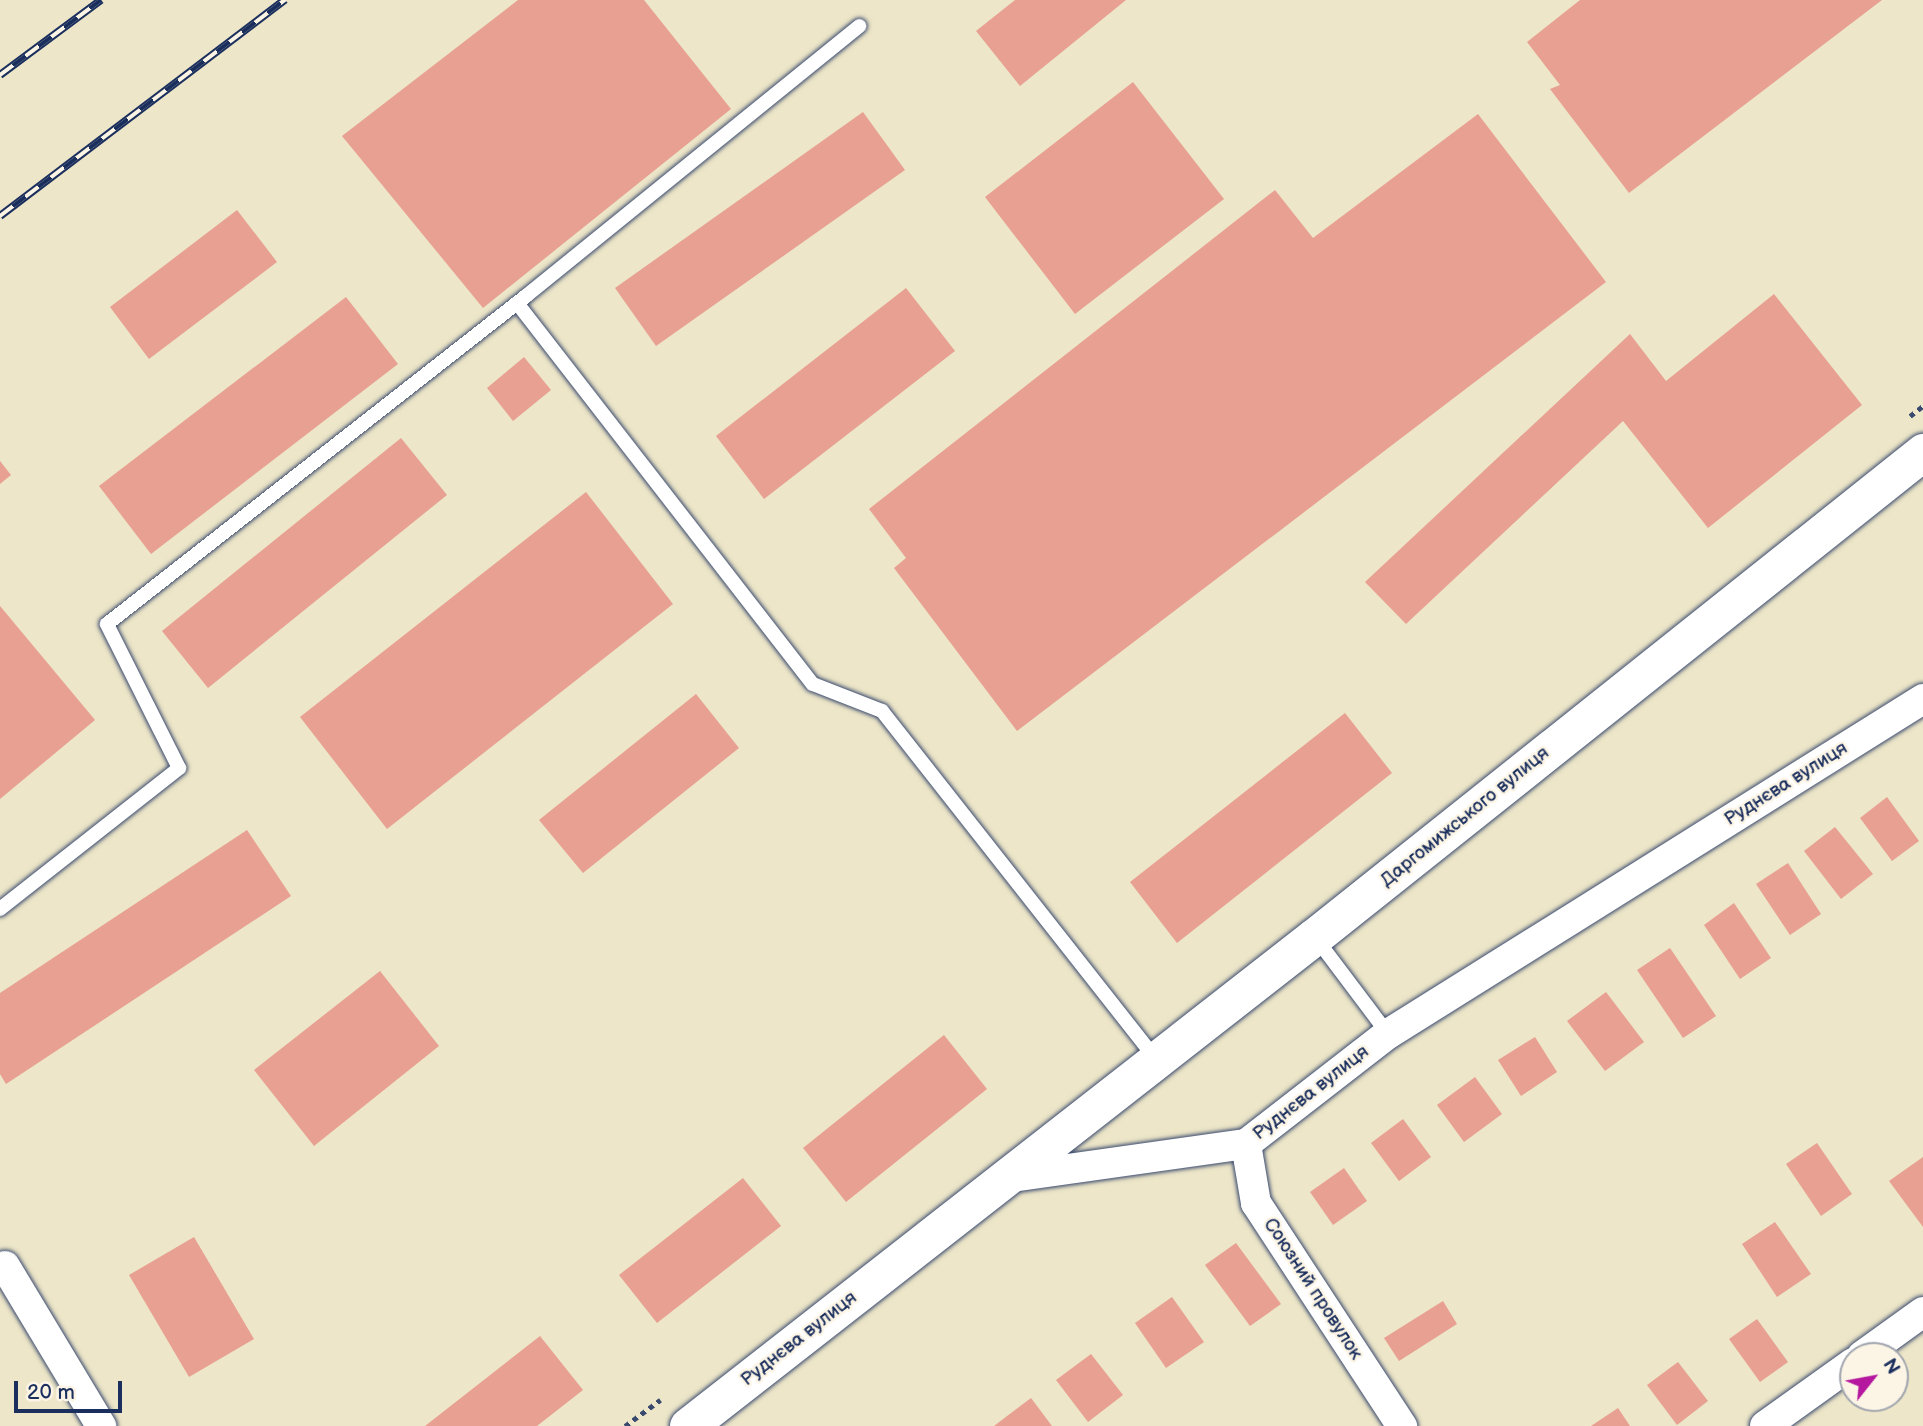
<!DOCTYPE html>
<html>
<head>
<meta charset="utf-8">
<style>
	body { margin:0 }
	#map { position:relative; width:1923px; height:1426px; overflow:hidden; background:#ede6c8; font-family:"Balsamiq Sans",sans-serif }
	div>[style] { position:absolute }
	[style*='--x'] { left:calc(var(--x)*1px); top:calc(var(--y)*1px); width:calc(var(--w)*1px); rotate:calc(var(--a)*1deg) }
	.building>* { inset:0; background:#e7a092 }
	.path>* { height:4.5px; margin-top:-2.25px; transform-origin:0; background:repeating-linear-gradient(90deg,#3a4a6e 0 5px,transparent 0 10px) }
	.roads { filter:drop-shadow(0 0 2px #3a4a6e) drop-shadow(0 0 2px #3a4a6e) }
	.service>* { height:14px; margin:-7px; padding:0 7px; transform-origin:7px; border-radius:7px; background:#fff }
	.minor>* { height:30px; margin:-15px; padding:0 15px; transform-origin:15px; border-radius:15px; background:#fff }
	.tertiary>* { height:37px; margin:-18.5px; padding:0 18.5px; transform-origin:18.5px; border-radius:18.5px; background:#fff }
	.rail>* { height:8px; margin-top:-4px; transform-origin:0; background:repeating-linear-gradient(90deg,#fcf5e5 0 16px,#1b2f5e 0 32px); box-sizing:border-box; border-block:2px solid #1b2f5e }
	span { translate:-50% -50%; white-space:nowrap; text-align:center; line-height:1.15; -webkit-text-stroke:5px #fcf5e5; paint-order:stroke }
	.street-label { font-size:19px; color:#1b2f5e }
	.north { position:absolute; left:1839px; top:1342px; width:70px; height:70px; box-sizing:border-box; background:#fcf5e5; border:2px solid #a2a6af; border-radius:50%; rotate:59deg; font-size:19px; font-weight:700; line-height:28px; text-align:center; color:#1b2f5e }
	.north::after { content:''; display:block; margin:auto; width:24px; height:32px; background:#b5179e; clip-path:polygon(50% 0,100% 100%,50% 72%,0 100%) }
	.scale { position:absolute; left:14px; top:1381px; width:108px; height:32px; box-sizing:border-box; border:4px solid #1b2f5e; border-top:0; padding-left:9px; font-size:21px; line-height:24px; white-space:nowrap; color:#1b2f5e; -webkit-text-stroke:5px #fcf5e5; paint-order:stroke }
</style>
</head>
<body>
<div id="map">
	<div class="building">
		<div style="clip-path:polygon(518px 0,644px 0,731px 109px,483px 308px,342px 136px)"></div>
		<div style="clip-path:polygon(1015px 0,1126px 0,1020px 86px,976px 31px)"></div>
		<div style="clip-path:polygon(1580px 0,1882px 0,1629px 193px,1550px 89px,1560px 85px,1527px 42px)"></div>
		<div style="clip-path:polygon(1133px 82px,1224px 199px,1075px 314px,985px 197px)"></div>
		<div style="clip-path:polygon(863px 112px,905px 170px,656px 346px,615px 288px)"></div>
		<div style="clip-path:polygon(1478px 114px,1606px 282px,1017px 731px,894px 568px,906px 558px,869px 509px,1275px 190px,1313px 238px)"></div>
		<div style="clip-path:polygon(237px 210px,277px 262px,149px 359px,110px 307px)"></div>
		<div style="clip-path:polygon(906px 288px,955px 351px,764px 499px,716px 436px)"></div>
		<div style="clip-path:polygon(1774px 294px,1862px 405px,1708px 528px,1623px 421px,1406px 624px,1365px 582px,1630px 334px,1666px 381px)"></div>
		<div style="clip-path:polygon(346px 297px,398px 364px,151px 554px,99px 486px)"></div>
		<div style="clip-path:polygon(524px 357px,551px 390px,513px 421px,487px 388px)"></div>
		<div style="clip-path:polygon(401px 438px,447px 495px,208px 688px,162px 631px)"></div>
		<div style="clip-path:polygon(0 461px,11px 475px,0 484px)"></div>
		<div style="clip-path:polygon(586px 492px,673px 604px,387px 829px,300px 717px)"></div>
		<div style="clip-path:polygon(0 606px,95px 720px,0 799px)"></div>
		<div style="clip-path:polygon(696px 694px,739px 748px,583px 873px,539px 820px)"></div>
		<div style="clip-path:polygon(1345px 713px,1392px 773px,1177px 943px,1130px 882px)"></div>
		<div style="clip-path:polygon(1887px 797px,1919px 841px,1892px 861px,1860px 818px)"></div>
		<div style="clip-path:polygon(1835px 827px,1873px 874px,1841px 899px,1804px 851px)"></div>
		<div style="clip-path:polygon(247px 830px,291px 896px,6px 1084px,0 1074px,0 993px)"></div>
		<div style="clip-path:polygon(1788px 863px,1821px 914px,1790px 935px,1756px 884px)"></div>
		<div style="clip-path:polygon(1734px 903px,1771px 958px,1740px 979px,1704px 925px)"></div>
		<div style="clip-path:polygon(1670px 948px,1716px 1016px,1683px 1038px,1637px 970px)"></div>
		<div style="clip-path:polygon(380px 971px,439px 1046px,314px 1146px,254px 1070px)"></div>
		<div style="clip-path:polygon(1606px 992px,1644px 1042px,1605px 1071px,1567px 1021px)"></div>
		<div style="clip-path:polygon(944px 1035px,987px 1089px,846px 1202px,803px 1148px)"></div>
		<div style="clip-path:polygon(1535px 1037px,1557px 1072px,1521px 1096px,1498px 1060px)"></div>
		<div style="clip-path:polygon(1475px 1077px,1502px 1114px,1464px 1142px,1437px 1105px)"></div>
		<div style="clip-path:polygon(1403px 1119px,1431px 1157px,1399px 1181px,1371px 1143px)"></div>
		<div style="clip-path:polygon(1817px 1143px,1852px 1194px,1821px 1216px,1786px 1164px)"></div>
		<div style="clip-path:polygon(1923px 1157px,1923px 1227px,1889px 1181px)"></div>
		<div style="clip-path:polygon(1344px 1168px,1367px 1201px,1333px 1225px,1310px 1192px)"></div>
		<div style="clip-path:polygon(743px 1178px,781px 1226px,657px 1323px,619px 1275px)"></div>
		<div style="clip-path:polygon(1775px 1222px,1811px 1274px,1777px 1297px,1742px 1244px)"></div>
		<div style="clip-path:polygon(194px 1237px,254px 1339px,189px 1377px,129px 1275px)"></div>
		<div style="clip-path:polygon(1236px 1243px,1281px 1304px,1250px 1326px,1205px 1265px)"></div>
		<div style="clip-path:polygon(1172px 1297px,1204px 1342px,1166px 1368px,1135px 1323px)"></div>
		<div style="clip-path:polygon(1443px 1301px,1457px 1324px,1399px 1361px,1384px 1338px)"></div>
		<div style="clip-path:polygon(1757px 1319px,1788px 1362px,1760px 1382px,1729px 1339px)"></div>
		<div style="clip-path:polygon(540px 1336px,583px 1390px,537px 1426px,425px 1426px)"></div>
		<div style="clip-path:polygon(1091px 1354px,1123px 1395px,1088px 1422px,1056px 1380px)"></div>
		<div style="clip-path:polygon(1678px 1362px,1708px 1401px,1677px 1425px,1647px 1385px)"></div>
		<div style="clip-path:polygon(1031px 1398px,1052px 1426px,994px 1426px)"></div>
		<div style="clip-path:polygon(1618px 1408px,1630px 1426px,1591px 1426px)"></div>
	</div>
	<div class="path">
		<div style="--x:1910;--y:416;--w:16;--a:-38"></div>
		<div style="--x:625;--y:1426;--w:44;--a:-36.6"></div>
	</div>
	<div class="roads">
		<div class="service">
			<div style="--x:517;--y:303;--w:482;--a:52.2"></div>
			<div style="--x:813;--y:684;--w:74;--a:21.4"></div>
			<div style="--x:882;--y:711;--w:443;--a:51.8"></div>
			<div style="--x:0;--y:909;--w:228;--a:-38.2"></div>
			<div style="--x:179;--y:768;--w:161;--a:-116.6"></div>
			<div style="--x:107;--y:624;--w:532;--a:-38.05"></div>
			<div style="--x:526;--y:296;--w:429;--a:-39"></div>
			<div style="--x:1315;--y:937;--w:121;--a:53"></div>
		</div>
		<div class="minor">
			<div style="--x:1246;--y:1144;--w:60;--a:80.4"></div>
			<div style="--x:1256;--y:1203;--w:267;--a:56.8"></div>
			<div style="--x:1004;--y:1178;--w:244;--a:-8"></div>
			<div style="--x:1246;--y:1144;--w:180;--a:-37.8"></div>
			<div style="--x:1388;--y:1034;--w:631;--a:-32.05"></div>
			<div style="--x:5;--y:1266;--w:187;--a:59"></div>
			<div style="--x:1862;--y:1356;--w:75;--a:-35.8"></div>
			<div style="--x:1765;--y:1426;--w:108;--a:-35.6"></div>
		</div>
		<div class="tertiary">
			<div style="--x:688;--y:1426;--w:794;--a:-38"></div>
			<div style="--x:1314;--y:937;--w:779;--a:-38.53"></div>
		</div>
	</div>
	<div class="rail">
		<div style="--x:0;--y:75;--w:126;--a:-36.6"></div>
		<div style="--x:0;--y:216;--w:358;--a:-37.2"></div>
	</div>
	<div class="street-label">
		<span style="left:1786px;top:784px;rotate:-32deg">Руднєва вулиця</span>
		<span style="left:1465px;top:817px;rotate:-39deg">Даргомижського вулиця</span>
		<span style="left:1311px;top:1093px;rotate:-38deg">Руднєва вулиця</span>
		<span style="left:1313px;top:1289px;rotate:57deg">Союзний провулок</span>
		<span style="left:799px;top:1339px;rotate:-38deg">Руднєва вулиця</span>
	</div>
	<div class="north">N</div>
	<div class="scale">20 m</div>
</div>
</body>
</html>
